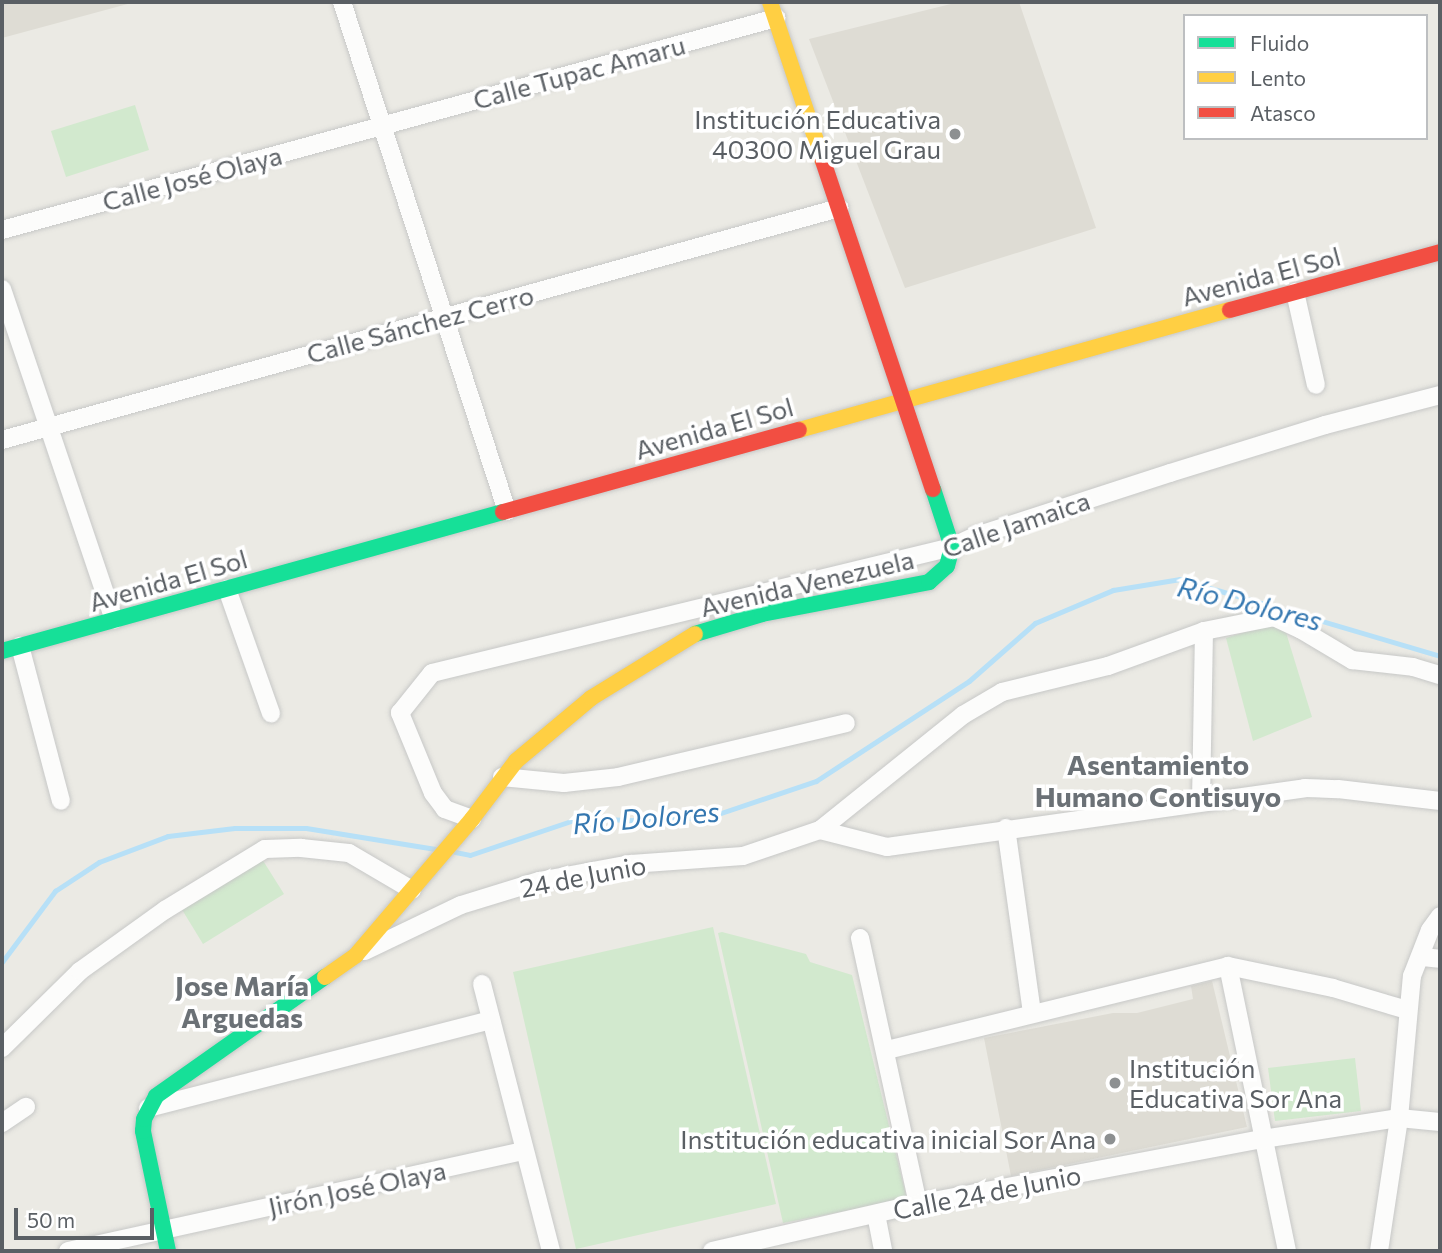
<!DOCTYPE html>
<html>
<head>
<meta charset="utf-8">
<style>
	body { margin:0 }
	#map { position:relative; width:1442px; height:1253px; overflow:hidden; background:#ebeae4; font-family:Commissioner,sans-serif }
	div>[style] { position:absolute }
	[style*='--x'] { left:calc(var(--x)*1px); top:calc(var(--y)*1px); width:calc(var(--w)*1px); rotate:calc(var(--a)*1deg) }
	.education>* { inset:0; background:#dedcd4 }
	.green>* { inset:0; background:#d2e9ce }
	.stream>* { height:5px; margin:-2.5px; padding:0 2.5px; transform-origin:2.5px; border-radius:2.5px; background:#b7e0f7 }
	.roads { filter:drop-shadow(0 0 2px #c7c8c7) drop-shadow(0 0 2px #c7c8c7) }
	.street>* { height:18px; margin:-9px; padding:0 9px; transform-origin:9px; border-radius:9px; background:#fcfcfb }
	.fast>* { height:16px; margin:-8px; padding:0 8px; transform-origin:8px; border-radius:8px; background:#16e098 }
	.slow>* { height:16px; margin:-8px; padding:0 8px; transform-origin:8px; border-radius:8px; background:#ffcf43 }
	.jam>* { height:16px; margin:-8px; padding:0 8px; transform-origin:8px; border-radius:8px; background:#f24e42 }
	.dots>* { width:19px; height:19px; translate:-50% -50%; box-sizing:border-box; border:4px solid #fff; border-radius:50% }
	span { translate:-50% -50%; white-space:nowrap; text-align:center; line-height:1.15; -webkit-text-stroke:7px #fff; paint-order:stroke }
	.street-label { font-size:26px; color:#5a5f64 }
	.poi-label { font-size:26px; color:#5a5f64 }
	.right { translate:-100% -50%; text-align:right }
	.left { translate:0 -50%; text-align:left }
	.water-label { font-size:28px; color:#3477b0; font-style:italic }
	.neighbourhood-label { font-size:28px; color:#6b7176; font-weight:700 }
	.frame { position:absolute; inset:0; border:4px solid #5a5f64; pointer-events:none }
	.legend { position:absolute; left:1183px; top:14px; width:245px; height:126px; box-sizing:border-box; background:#fff; border:2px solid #bdbfc1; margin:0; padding:9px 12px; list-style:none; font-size:21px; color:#5a5f64 }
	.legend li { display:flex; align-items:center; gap:14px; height:35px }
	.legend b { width:35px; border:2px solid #bdbfc1 }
	.scale { position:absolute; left:14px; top:1208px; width:140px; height:32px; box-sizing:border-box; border:4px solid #5a5f64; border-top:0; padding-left:9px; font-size:21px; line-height:24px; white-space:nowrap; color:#5a5f64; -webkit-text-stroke:5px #fff; paint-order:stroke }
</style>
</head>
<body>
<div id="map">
	<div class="education">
		<div style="clip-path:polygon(2px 2px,135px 2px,2px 38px)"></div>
		<div style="clip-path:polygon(959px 2px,1019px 2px,1096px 228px,905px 288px,809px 39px)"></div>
		<div style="clip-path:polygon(1212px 981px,1247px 1127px,1011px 1176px,984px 1038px,1113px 1013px,1137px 1013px,1193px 999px,1191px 986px)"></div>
	</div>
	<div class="green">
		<div style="clip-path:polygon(135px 105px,149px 150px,66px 177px,51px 131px)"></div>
		<div style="clip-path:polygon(1276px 622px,1284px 626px,1312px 717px,1253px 741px,1226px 638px)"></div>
		<div style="clip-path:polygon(262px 859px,284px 894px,203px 944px,181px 908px)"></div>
		<div style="clip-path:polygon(713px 927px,776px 1204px,576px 1249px,513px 972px)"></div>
		<div style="clip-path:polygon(722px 932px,806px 954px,810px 962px,852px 975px,907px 1199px,783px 1223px,718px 933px)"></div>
		<div style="clip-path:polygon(1355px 1058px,1361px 1111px,1275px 1121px,1268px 1068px)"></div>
	</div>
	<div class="stream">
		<div style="--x:455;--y:852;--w:15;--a:11"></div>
		<div style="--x:470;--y:855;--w:116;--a:-18.6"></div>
		<div style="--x:580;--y:818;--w:72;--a:2.4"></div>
		<div style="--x:652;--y:821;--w:60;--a:-4.8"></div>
		<div style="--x:712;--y:816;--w:110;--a:-18.6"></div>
		<div style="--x:816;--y:781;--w:183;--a:-33.2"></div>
		<div style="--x:969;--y:681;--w:88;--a:-41.3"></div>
		<div style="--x:1035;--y:623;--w:85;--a:-22.9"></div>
		<div style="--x:1113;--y:590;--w:68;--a:-9.3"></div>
		<div style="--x:1180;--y:579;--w:271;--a:16.5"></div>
		<div style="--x:2;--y:962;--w:89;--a:-53.3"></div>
		<div style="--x:55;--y:891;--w:53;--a:-33.4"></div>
		<div style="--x:99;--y:862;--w:74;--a:-20.6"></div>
		<div style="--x:168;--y:836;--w:67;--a:-6.8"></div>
		<div style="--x:235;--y:828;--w:71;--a:0"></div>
		<div style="--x:306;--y:828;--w:131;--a:9.2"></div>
	</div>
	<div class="roads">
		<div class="street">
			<div style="--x:342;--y:2;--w:535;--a:72.04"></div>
			<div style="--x:2;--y:230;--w:803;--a:-15.32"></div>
			<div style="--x:2;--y:289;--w:349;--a:71.3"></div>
			<div style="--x:1295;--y:292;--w:95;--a:77.3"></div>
			<div style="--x:2;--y:440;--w:869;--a:-15.49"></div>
			<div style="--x:227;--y:589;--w:132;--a:70.5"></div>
			<div style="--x:20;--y:646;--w:160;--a:75.2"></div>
			<div style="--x:502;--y:777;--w:62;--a:5.5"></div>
			<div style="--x:564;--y:783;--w:54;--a:-6.3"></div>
			<div style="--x:618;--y:777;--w:234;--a:-13.3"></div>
			<div style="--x:1201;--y:802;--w:171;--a:-89"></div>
			<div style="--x:472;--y:819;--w:29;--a:-160"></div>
			<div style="--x:445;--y:809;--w:20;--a:-127"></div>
			<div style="--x:433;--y:793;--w:87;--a:-112.4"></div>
			<div style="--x:400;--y:713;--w:51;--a:-51.3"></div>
			<div style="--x:432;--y:673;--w:535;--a:-13.62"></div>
			<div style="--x:952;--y:547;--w:26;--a:-25"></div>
			<div style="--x:976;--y:536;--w:204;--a:-18"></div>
			<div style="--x:1170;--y:473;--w:162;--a:-17.2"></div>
			<div style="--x:1325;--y:425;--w:119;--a:-14.6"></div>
			<div style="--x:1006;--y:828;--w:186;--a:82"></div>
			<div style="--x:820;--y:830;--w:69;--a:14.2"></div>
			<div style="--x:887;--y:847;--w:422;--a:-8"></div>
			<div style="--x:1305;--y:788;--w:33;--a:2"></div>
			<div style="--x:1338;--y:789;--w:103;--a:6.7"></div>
			<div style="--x:860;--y:938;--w:272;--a:77.7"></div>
			<div style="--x:365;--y:951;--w:106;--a:-25.6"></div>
			<div style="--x:461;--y:905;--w:82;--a:-17.1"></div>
			<div style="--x:539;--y:881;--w:94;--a:-10.5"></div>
			<div style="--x:631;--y:864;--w:112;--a:-4.1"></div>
			<div style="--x:743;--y:856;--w:81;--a:-18.7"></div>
			<div style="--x:820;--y:830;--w:184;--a:-38.8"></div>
			<div style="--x:963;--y:715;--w:45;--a:-30.5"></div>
			<div style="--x:1002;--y:692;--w:109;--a:-13.8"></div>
			<div style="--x:1108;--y:666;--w:102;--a:-20"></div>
			<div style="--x:1204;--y:631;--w:71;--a:-11.3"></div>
			<div style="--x:1274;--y:617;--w:29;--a:25"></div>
			<div style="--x:1300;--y:629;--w:61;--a:30.8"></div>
			<div style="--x:1352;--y:660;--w:61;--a:6.5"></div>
			<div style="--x:1413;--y:667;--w:28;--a:17"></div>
			<div style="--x:1422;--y:957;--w:18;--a:6"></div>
			<div style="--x:1228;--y:966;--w:291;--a:78.3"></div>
			<div style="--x:482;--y:984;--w:276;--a:75.5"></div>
			<div style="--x:2;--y:1048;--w:110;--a:-44.6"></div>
			<div style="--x:80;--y:971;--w:105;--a:-35.7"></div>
			<div style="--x:165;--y:910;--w:117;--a:-31.4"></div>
			<div style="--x:265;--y:849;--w:36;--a:-2"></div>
			<div style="--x:301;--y:848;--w:48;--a:5.9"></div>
			<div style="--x:349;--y:853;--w:73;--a:30.4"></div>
			<div style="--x:887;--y:1050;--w:351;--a:-13.8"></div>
			<div style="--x:1228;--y:966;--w:107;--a:11.8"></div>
			<div style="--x:1333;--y:988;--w:77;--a:16.6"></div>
			<div style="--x:148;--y:1108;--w:354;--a:-14.4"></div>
			<div style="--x:2;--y:1123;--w:29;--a:-34"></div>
			<div style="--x:876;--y:1214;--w:38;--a:79"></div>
			<div style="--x:68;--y:1251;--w:466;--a:-12.4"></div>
			<div style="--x:712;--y:1251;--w:211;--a:-12.9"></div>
			<div style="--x:918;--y:1204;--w:351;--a:-10.7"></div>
			<div style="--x:1263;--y:1139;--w:138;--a:-8.8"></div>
			<div style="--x:1399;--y:1118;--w:41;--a:5.6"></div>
			<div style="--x:1379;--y:1251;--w:134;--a:-81.4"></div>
			<div style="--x:1399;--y:1118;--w:143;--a:-84.8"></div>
			<div style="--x:1412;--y:976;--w:49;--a:-68.6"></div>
			<div style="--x:1430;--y:930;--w:17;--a:-54"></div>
		</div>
		<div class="fast">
			<div style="--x:695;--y:634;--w:70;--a:-16.6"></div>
			<div style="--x:762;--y:614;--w:170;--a:-10.8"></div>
			<div style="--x:929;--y:582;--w:24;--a:-42"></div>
			<div style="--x:947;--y:566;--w:20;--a:-75"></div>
			<div style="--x:952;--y:547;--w:61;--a:-108.1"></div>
			<div style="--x:2;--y:651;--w:520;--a:-15.51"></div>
			<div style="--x:168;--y:1251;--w:123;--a:-101.8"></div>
			<div style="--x:143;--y:1131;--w:12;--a:-85"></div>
			<div style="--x:144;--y:1119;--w:26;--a:-62"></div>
			<div style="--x:156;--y:1096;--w:207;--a:-35.2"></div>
		</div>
		<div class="slow">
			<div style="--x:770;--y:2;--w:168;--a:71.6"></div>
			<div style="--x:799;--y:430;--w:447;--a:-15.6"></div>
			<div style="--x:325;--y:977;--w:38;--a:-35"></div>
			<div style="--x:356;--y:955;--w:179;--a:-49.5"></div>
			<div style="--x:472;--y:819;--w:73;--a:-52.8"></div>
			<div style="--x:516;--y:761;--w:98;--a:-40"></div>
			<div style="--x:591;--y:698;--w:122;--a:-31.6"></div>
		</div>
		<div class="jam">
			<div style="--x:823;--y:161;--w:346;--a:71.5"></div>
			<div style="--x:1230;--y:310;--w:218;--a:-15.4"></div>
			<div style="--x:503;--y:512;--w:307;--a:-15.5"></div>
		</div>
	</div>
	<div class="dots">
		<div style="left:955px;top:134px;background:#8d9091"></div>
		<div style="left:1115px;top:1083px;background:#8d9091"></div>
		<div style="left:1110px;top:1139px;background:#8d9091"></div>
	</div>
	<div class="street-label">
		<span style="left:579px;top:72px;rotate:-15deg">Calle Tupac Amaru</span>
		<span style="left:192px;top:178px;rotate:-15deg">Calle José Olaya</span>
		<span style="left:1261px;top:276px;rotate:-15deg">Avenida El Sol</span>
		<span style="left:420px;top:324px;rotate:-15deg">Calle Sánchez Cerro</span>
		<span style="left:714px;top:428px;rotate:-16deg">Avenida El Sol</span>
		<span style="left:1016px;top:524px;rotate:-19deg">Calle Jamaica</span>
		<span style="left:168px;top:580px;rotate:-16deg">Avenida El Sol</span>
		<span style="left:807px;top:583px;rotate:-13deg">Avenida Venezuela</span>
		<span style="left:583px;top:876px;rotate:-11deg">24 de Junio</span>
		<span style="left:357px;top:1188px;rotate:-12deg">Jirón José Olaya</span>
		<span style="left:987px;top:1192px;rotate:-11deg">Calle 24 de Junio</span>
	</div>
	<div class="poi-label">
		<span class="right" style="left:941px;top:134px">Institución Educativa<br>40300 Miguel Grau</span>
		<span class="left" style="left:1129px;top:1083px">Institución<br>Educativa Sor Ana</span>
		<span class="right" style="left:1096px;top:1139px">Institución educativa inicial Sor Ana</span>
	</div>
	<div class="water-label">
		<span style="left:1250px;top:603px;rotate:14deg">Río Dolores</span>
		<span style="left:646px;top:817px;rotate:-5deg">Río Dolores</span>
	</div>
	<div class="neighbourhood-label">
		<span style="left:1158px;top:780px">Asentamiento<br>Humano Contisuyo</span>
		<span style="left:242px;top:1001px">Jose María<br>Arguedas</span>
	</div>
	<div class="frame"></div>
	<ul class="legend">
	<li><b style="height:9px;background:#16e098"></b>Fluido</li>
	<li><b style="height:9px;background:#ffcf43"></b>Lento</li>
	<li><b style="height:9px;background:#f24e42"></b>Atasco</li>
	</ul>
	<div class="scale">50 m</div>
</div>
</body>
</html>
